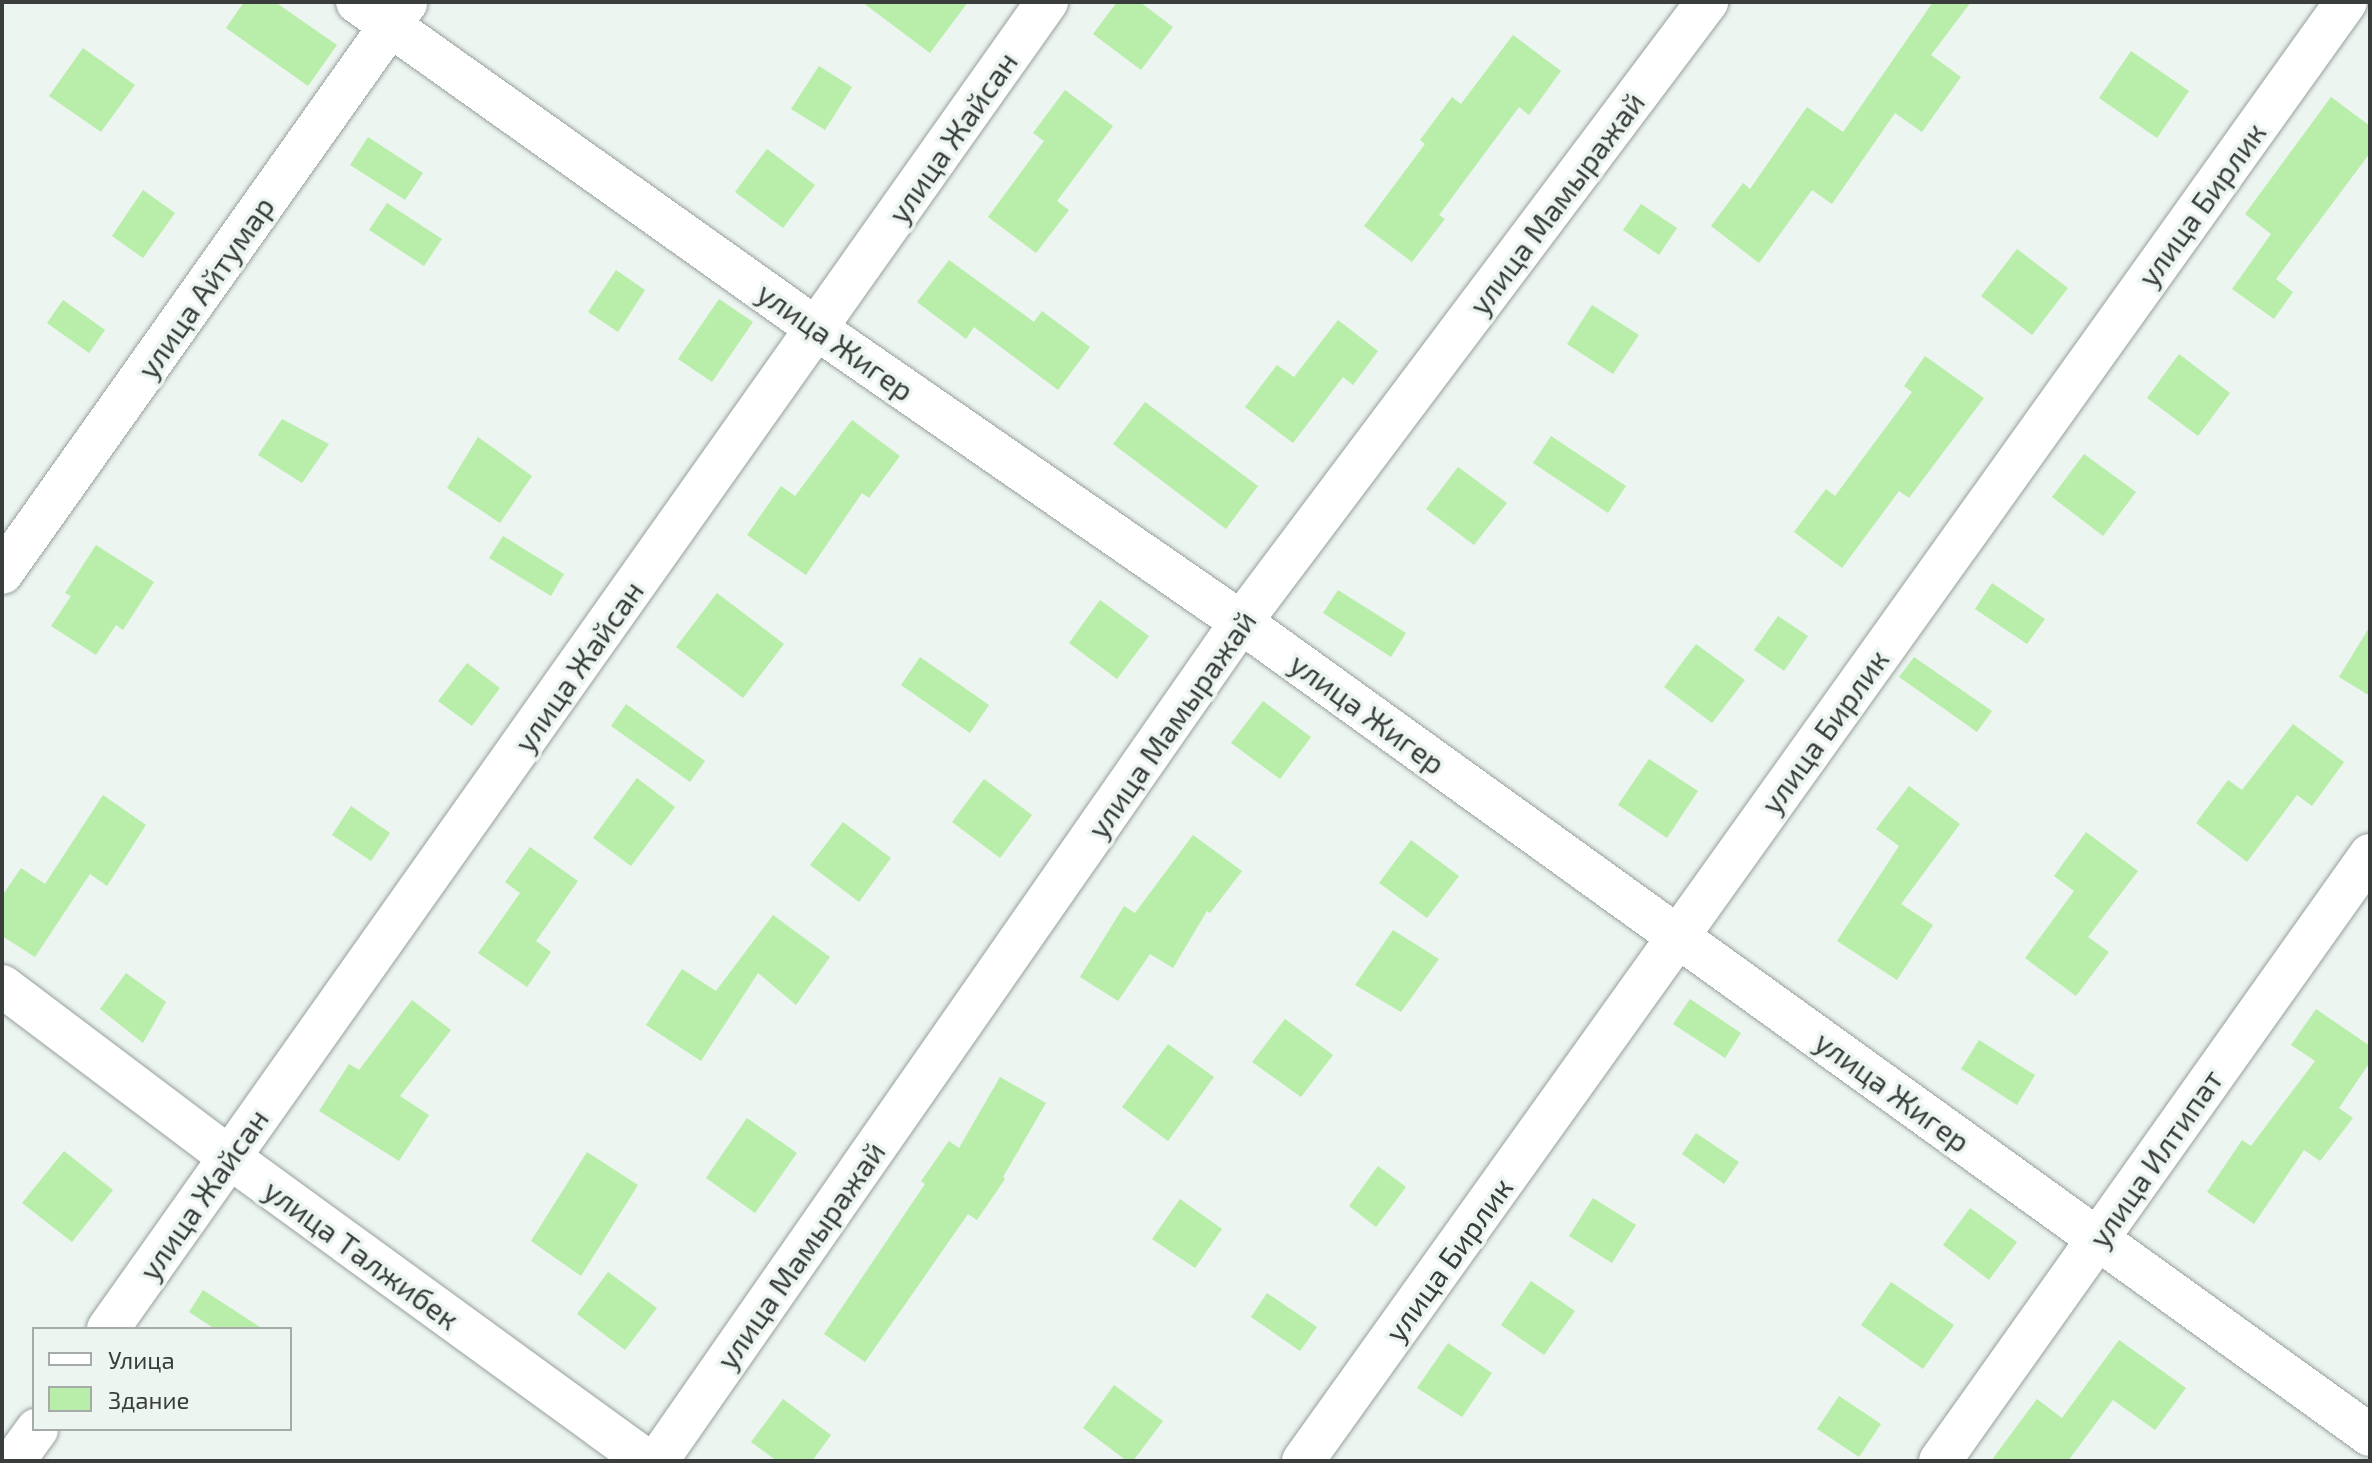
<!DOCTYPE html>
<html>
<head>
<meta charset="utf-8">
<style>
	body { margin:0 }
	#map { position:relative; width:2372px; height:1463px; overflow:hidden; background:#ecf5f0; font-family:"Exo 2",sans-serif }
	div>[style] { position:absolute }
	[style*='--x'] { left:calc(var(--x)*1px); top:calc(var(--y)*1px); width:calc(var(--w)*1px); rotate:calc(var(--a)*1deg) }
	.building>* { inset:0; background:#b8edaa }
	.roads { filter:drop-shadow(0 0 2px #98a09c) drop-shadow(0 0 2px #98a09c) }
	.minor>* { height:42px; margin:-21px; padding:0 21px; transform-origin:21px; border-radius:21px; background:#fff }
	span { translate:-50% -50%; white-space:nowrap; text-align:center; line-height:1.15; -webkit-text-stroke:7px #ecf5f0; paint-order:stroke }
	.street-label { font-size:30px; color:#393d3b }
	.frame { position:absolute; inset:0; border:4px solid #393d3b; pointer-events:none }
	.legend { position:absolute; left:32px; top:1327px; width:260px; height:104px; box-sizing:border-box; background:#ecf5f0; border:2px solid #a4aba8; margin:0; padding:10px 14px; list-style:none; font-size:24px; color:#393d3b }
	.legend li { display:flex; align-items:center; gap:16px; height:40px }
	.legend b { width:40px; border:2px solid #a4aba8 }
</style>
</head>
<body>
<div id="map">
	<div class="building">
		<div style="clip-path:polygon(244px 2px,275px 2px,337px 45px,308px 86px,226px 28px)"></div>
		<div style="clip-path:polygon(862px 2px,968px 2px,930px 53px)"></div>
		<div style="clip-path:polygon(1117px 2px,1140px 2px,1173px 27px,1141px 70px,1093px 34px)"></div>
		<div style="clip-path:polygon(1933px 2px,1971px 2px,1931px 55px,1961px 77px,1922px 132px,1895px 113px,1832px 204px,1812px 190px,1759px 263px,1711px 226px,1743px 183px,1750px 189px,1807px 107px,1843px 132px)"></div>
		<div style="clip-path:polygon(1513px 35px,1561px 71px,1529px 115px,1519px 107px,1439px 215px,1445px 219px,1412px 262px,1364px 226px,1425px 144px,1420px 140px,1452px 97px,1461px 104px)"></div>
		<div style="clip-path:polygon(83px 48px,135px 85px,101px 132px,49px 96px)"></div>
		<div style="clip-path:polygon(2131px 51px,2189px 91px,2157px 138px,2099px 98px)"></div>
		<div style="clip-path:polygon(819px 66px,852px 87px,825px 130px,791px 109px)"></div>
		<div style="clip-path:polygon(1065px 90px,1113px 126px,1057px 201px,1069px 210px,1036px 253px,988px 217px,1044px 141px,1033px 133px)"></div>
		<div style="clip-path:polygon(2331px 97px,2370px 126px,2370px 153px,2276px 279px,2293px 292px,2274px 319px,2232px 289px,2271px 234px,2245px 214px)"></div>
		<div style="clip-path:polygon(368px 137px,423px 173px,405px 200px,350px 165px)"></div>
		<div style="clip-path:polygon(767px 149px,815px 185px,783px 228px,735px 192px)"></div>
		<div style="clip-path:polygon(143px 190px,175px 213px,143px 258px,112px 236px)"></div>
		<div style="clip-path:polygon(387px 203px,442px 239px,424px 266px,369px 230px)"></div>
		<div style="clip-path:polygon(1641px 204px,1677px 228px,1659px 255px,1623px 230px)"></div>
		<div style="clip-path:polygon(2017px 249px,2068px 288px,2032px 335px,1981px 296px)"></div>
		<div style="clip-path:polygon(949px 260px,1034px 322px,1042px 311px,1090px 347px,1058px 390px,974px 327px,966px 339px,917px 302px)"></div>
		<div style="clip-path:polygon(616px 270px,645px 290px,618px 332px,588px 312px)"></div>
		<div style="clip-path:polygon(719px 299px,753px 322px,712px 382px,678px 359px)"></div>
		<div style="clip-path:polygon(63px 300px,105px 330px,89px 353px,47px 323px)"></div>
		<div style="clip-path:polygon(1592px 305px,1639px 335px,1613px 374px,1567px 344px)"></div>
		<div style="clip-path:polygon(1338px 320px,1378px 351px,1353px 385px,1343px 377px,1293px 443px,1245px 407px,1277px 365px,1294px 377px)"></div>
		<div style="clip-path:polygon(2179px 354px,2230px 393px,2198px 436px,2147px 398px)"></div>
		<div style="clip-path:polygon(1925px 356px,1984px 398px,1909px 498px,1899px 491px,1842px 568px,1794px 532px,1826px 489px,1835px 496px,1912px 392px,1904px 386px)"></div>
		<div style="clip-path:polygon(1145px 402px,1258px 486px,1226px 529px,1113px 444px)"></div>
		<div style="clip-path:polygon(282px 419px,329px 444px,302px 483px,258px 455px)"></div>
		<div style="clip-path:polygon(852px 420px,900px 456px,869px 498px,862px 493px,806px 575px,747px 535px,781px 486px,795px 496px)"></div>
		<div style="clip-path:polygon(1551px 436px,1626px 486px,1608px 513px,1533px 463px)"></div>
		<div style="clip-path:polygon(478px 437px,532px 476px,500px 523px,447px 488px)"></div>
		<div style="clip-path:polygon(2084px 454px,2136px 492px,2103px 536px,2052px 497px)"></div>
		<div style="clip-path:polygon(1458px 467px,1507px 503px,1474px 545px,1426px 509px)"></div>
		<div style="clip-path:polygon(503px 536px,564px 574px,551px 596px,489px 558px)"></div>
		<div style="clip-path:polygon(96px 545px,154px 582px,123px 630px,116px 625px,96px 655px,51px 626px,71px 596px,65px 593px)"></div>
		<div style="clip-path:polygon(1992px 583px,2045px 619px,2027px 644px,1975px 609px)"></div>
		<div style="clip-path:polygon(1338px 590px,1406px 633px,1391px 657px,1323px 613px)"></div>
		<div style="clip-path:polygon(717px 593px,784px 644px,743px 698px,676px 647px)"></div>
		<div style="clip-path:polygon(1100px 600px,1149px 636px,1117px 679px,1069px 643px)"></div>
		<div style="clip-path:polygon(1778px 616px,1808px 636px,1784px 671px,1754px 650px)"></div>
		<div style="clip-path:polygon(2370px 626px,2370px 696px,2339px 677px)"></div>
		<div style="clip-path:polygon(1696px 644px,1745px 680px,1712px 723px,1664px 687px)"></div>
		<div style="clip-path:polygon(920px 657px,989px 705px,970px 733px,901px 685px)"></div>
		<div style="clip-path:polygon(1914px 657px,1992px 711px,1977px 732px,1899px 677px)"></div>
		<div style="clip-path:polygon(467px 663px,500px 688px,472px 726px,438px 701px)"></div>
		<div style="clip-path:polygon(1263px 701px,1311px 737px,1280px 779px,1231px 743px)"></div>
		<div style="clip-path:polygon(626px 704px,705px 761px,690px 782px,611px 726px)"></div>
		<div style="clip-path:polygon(2293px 724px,2344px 762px,2312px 806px,2297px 795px,2247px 862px,2196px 823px,2228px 780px,2242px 790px)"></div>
		<div style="clip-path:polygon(1649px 759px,1698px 791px,1667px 838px,1618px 805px)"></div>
		<div style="clip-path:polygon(637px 778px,675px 807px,631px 866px,593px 838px)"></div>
		<div style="clip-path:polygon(984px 779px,1032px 815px,1000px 858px,952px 822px)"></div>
		<div style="clip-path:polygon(1909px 786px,1960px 824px,1901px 904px,1933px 925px,1897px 980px,1837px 941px,1899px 846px,1876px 829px)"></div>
		<div style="clip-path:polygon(103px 795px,146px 825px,107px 886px,90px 874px,35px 957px,2px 936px,2px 896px,21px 868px,45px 884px)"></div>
		<div style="clip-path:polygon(351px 806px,390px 833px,371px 861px,332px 835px)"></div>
		<div style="clip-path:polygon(843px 822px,891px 858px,859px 902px,810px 865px)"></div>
		<div style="clip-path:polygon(2086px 832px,2138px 871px,2088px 937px,2109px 952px,2076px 996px,2025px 958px,2074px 891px,2054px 876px)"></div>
		<div style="clip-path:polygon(1193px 835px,1242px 871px,1210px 913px,1207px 911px,1173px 968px,1150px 954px,1118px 1001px,1080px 977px,1124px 906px,1135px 913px)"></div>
		<div style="clip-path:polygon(1411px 840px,1459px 876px,1427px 918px,1379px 883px)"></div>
		<div style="clip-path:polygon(530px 847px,578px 881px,536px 941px,551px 952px,527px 987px,478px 953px,520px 893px,505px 882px)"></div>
		<div style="clip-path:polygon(773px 915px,830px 957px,796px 1005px,758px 973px,701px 1061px,646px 1025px,682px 969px,716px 991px)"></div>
		<div style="clip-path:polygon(1393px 930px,1439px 959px,1401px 1012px,1355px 985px)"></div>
		<div style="clip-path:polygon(126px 973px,166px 1002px,143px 1043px,100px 1009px)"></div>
		<div style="clip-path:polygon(1690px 999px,1741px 1033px,1725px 1058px,1673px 1024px)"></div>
		<div style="clip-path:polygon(412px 1000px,451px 1030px,400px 1096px,429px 1115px,399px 1161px,319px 1111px,349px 1064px,359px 1070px)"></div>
		<div style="clip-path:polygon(2316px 1009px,2370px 1046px,2370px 1062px,2339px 1108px,2353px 1118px,2320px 1161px,2304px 1150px,2254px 1224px,2207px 1192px,2242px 1140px,2251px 1146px,2315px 1061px,2291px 1045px)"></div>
		<div style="clip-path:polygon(1285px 1019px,1333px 1055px,1301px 1097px,1252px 1062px)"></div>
		<div style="clip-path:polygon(1979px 1040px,2035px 1075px,2017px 1105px,1961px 1069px)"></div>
		<div style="clip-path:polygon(1168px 1044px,1214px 1077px,1168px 1141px,1122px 1107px)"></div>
		<div style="clip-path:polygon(1000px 1077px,1046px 1103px,1003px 1177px,1005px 1179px,977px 1220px,968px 1214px,865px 1362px,824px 1334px,925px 1184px,921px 1181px,949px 1141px,959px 1148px)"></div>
		<div style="clip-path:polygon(747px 1118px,797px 1153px,755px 1213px,706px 1178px)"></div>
		<div style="clip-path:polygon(1696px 1133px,1739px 1162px,1724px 1184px,1682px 1154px)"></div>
		<div style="clip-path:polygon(64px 1151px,113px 1190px,72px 1242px,22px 1203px)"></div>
		<div style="clip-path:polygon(587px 1152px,638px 1185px,581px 1276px,531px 1241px)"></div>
		<div style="clip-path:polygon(1378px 1166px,1406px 1187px,1376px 1227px,1349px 1206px)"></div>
		<div style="clip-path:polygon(1593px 1198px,1636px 1225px,1612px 1263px,1569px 1236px)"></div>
		<div style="clip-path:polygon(1180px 1199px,1222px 1229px,1195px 1268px,1152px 1239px)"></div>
		<div style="clip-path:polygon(1970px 1208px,2017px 1242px,1989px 1280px,1943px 1245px)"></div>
		<div style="clip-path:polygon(608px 1272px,657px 1308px,625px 1350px,577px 1314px)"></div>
		<div style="clip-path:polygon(1531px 1281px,1575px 1311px,1544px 1355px,1501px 1325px)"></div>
		<div style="clip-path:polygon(1891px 1282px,1954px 1325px,1923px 1369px,1861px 1325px)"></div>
		<div style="clip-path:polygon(203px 1290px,263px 1329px,215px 1329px,189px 1312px)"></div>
		<div style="clip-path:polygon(1267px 1293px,1317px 1327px,1300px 1351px,1251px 1317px)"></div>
		<div style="clip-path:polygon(2119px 1340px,2186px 1388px,2155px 1430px,2113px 1400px,2068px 1461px,1991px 1461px,2037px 1399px,2062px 1418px)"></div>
		<div style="clip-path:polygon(1448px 1343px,1492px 1373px,1462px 1417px,1417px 1388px)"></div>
		<div style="clip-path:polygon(1114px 1385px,1163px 1421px,1133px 1461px,1127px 1461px,1083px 1428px)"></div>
		<div style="clip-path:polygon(1839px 1396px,1881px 1424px,1859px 1457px,1817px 1429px)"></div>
		<div style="clip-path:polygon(783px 1399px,831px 1435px,812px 1461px,777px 1461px,751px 1442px)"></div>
	</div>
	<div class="roads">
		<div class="minor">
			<div style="--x:357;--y:2;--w:564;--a:35.41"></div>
			<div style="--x:817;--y:329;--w:515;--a:34.65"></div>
			<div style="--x:1241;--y:622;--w:1391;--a:35.76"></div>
			<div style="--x:2;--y:573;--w:699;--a:-54.67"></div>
			<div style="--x:2;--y:986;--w:284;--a:37"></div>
			<div style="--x:229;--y:1157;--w:517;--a:36.03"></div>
			<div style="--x:108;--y:1329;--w:1626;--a:-54.72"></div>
			<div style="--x:14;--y:1461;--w:39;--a:-54"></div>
			<div style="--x:657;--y:1461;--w:1022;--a:-55.16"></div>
			<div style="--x:1241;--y:622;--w:776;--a:-53.07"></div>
			<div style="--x:1303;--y:1461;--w:1793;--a:-54.44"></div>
			<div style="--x:1940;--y:1461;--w:743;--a:-54.64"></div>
		</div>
	</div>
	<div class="street-label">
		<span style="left:952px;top:137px;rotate:-55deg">улица Жайсан</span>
		<span style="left:1556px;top:203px;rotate:-53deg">улица Мамыражай</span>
		<span style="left:2201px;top:204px;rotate:-54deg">улица Бирлик</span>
		<span style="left:205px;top:287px;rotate:-55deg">улица Айтумар</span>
		<span style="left:836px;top:341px;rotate:35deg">улица Жигер</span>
		<span style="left:578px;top:666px;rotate:-55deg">улица Жайсан</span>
		<span style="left:1368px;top:713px;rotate:36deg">улица Жигер</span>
		<span style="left:1171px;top:724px;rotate:-55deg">улица Мамыражай</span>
		<span style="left:1824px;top:731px;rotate:-54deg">улица Бирлик</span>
		<span style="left:1893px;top:1091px;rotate:36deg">улица Жигер</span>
		<span style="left:2155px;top:1158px;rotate:-55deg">улица Илтипат</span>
		<span style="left:203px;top:1194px;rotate:-55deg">улица Жайсан</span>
		<span style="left:362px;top:1254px;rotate:36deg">улица Талжибек</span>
		<span style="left:800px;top:1255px;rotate:-55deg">улица Мамыражай</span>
		<span style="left:1448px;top:1259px;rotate:-54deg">улица Бирлик</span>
	</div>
	<div class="frame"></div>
	<ul class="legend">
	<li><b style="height:10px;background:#fff"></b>Улица</li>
	<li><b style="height:22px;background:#b8edaa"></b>Здание</li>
	</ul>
</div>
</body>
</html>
